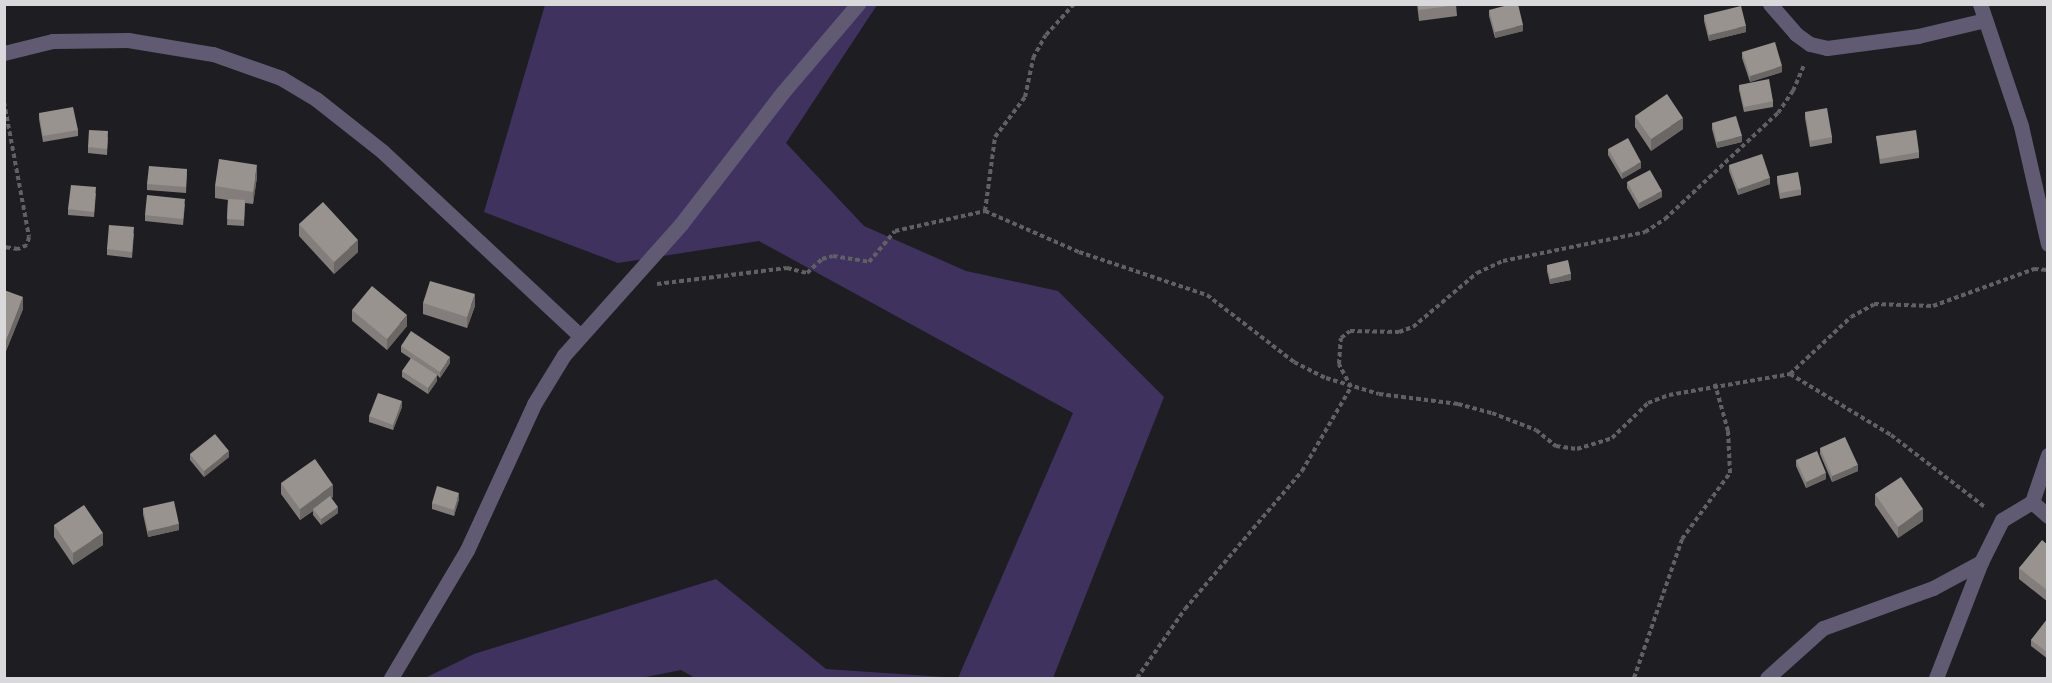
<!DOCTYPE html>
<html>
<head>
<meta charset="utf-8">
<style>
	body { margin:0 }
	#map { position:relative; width:2052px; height:683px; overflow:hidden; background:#1e1d22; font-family:"Noto Sans",sans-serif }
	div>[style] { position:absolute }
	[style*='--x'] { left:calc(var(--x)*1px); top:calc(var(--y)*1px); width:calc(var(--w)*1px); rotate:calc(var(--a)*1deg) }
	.green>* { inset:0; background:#3f325f }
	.path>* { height:4px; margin-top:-2px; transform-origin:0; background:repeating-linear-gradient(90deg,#616064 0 4.5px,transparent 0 7.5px) }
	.minor>* { height:15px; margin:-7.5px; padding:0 7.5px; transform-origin:7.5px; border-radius:7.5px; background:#605b73 }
	.wall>* { inset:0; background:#837e7b }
	.shaded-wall>* { inset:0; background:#6a6764 }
	.building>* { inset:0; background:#98938f }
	span { translate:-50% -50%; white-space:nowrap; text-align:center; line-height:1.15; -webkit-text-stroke:6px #151418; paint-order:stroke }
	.frame { position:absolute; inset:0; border:6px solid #d9d8db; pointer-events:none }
</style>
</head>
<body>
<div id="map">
	<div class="green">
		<div style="clip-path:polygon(545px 5px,877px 5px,786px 143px,864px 226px,966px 271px,1058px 291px,1164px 397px,1053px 678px,695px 678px,681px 670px,641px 678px,425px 678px,474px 654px,716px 579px,826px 669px,958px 678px,1073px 413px,759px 241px,618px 263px,484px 212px)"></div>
	</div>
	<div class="path">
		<div style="--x:4;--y:102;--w:137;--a:79.5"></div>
		<div style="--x:29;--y:237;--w:8;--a:104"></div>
		<div style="--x:27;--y:245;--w:10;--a:156"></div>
		<div style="--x:18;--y:249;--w:14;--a:-172"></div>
		<div style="--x:985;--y:211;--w:75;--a:-82.3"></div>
		<div style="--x:995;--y:137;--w:50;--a:-53.1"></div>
		<div style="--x:1025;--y:97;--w:40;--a:-78"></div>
		<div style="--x:1033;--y:58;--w:26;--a:-61"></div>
		<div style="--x:1046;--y:35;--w:42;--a:-47.9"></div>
		<div style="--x:657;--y:284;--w:131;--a:-7"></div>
		<div style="--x:787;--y:268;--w:21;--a:14"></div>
		<div style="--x:807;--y:273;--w:21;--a:-43"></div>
		<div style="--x:822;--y:259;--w:11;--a:-15"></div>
		<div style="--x:833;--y:256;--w:36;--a:9"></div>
		<div style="--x:869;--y:262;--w:40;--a:-50"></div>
		<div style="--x:895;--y:231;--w:92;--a:-12.5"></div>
		<div style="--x:985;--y:211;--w:103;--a:23.6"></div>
		<div style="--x:1079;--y:252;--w:135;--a:18.6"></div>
		<div style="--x:1207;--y:295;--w:110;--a:37.6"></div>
		<div style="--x:1294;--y:362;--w:36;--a:27"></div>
		<div style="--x:1326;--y:378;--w:55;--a:16.8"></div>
		<div style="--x:1379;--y:394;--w:80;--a:7.2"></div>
		<div style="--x:1458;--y:404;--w:35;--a:15"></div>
		<div style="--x:1492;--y:413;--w:47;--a:21.1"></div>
		<div style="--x:1536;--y:430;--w:26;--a:39"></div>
		<div style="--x:1556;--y:446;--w:21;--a:8"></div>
		<div style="--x:1577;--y:449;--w:37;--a:-17"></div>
		<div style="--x:1612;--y:438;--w:50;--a:-44.2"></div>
		<div style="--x:1648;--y:403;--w:22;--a:-21"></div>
		<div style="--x:1669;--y:395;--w:123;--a:-9.8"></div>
		<div style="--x:1790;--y:374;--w:83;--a:-43.1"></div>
		<div style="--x:1851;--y:317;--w:26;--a:-29"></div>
		<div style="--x:1874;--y:304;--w:59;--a:1.9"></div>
		<div style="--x:1933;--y:306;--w:108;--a:-20.1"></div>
		<div style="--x:2034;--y:269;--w:14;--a:4"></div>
		<div style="--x:1790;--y:374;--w:118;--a:31.1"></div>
		<div style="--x:1891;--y:435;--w:118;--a:37.5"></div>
		<div style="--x:1137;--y:678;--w:84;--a:-55.2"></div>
		<div style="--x:1185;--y:609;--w:181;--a:-49.7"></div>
		<div style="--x:1302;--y:471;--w:97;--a:-59.7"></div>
		<div style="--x:1351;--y:387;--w:26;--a:-118"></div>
		<div style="--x:1339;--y:364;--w:26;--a:-86"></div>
		<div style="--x:1341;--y:338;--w:11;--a:-38"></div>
		<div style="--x:1350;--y:331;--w:49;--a:1.2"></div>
		<div style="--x:1399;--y:332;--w:15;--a:-20"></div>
		<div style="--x:1413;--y:327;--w:84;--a:-40.2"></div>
		<div style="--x:1477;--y:273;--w:29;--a:-25"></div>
		<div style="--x:1503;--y:261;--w:145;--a:-11.5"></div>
		<div style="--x:1645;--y:232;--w:24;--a:-33"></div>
		<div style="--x:1665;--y:219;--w:155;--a:-43.2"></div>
		<div style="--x:1778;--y:113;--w:27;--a:-56"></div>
		<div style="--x:1793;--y:91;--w:28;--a:-67"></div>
		<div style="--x:1634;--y:678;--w:147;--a:-70.9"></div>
		<div style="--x:1682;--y:539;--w:82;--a:-54"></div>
		<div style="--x:1730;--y:473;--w:42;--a:-92.7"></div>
		<div style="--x:1728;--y:431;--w:49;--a:-105.5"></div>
	</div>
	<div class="minor">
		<div style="--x:1770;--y:4;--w:40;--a:49"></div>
		<div style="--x:1796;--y:34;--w:17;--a:36"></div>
		<div style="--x:1810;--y:44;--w:17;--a:13"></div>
		<div style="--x:1827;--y:48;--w:92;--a:-7.5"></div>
		<div style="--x:1918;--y:36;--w:69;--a:-13.4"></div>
		<div style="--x:1980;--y:4;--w:129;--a:71.4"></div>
		<div style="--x:2021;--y:126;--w:121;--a:77.1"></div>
		<div style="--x:4;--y:53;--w:50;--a:-13.8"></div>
		<div style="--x:53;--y:41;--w:75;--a:-0.8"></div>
		<div style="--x:128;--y:40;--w:86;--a:9.4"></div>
		<div style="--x:213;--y:54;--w:72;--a:19.4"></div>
		<div style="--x:281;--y:78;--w:41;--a:31"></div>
		<div style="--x:316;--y:99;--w:85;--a:38.3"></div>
		<div style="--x:383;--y:152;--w:268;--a:43"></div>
		<div style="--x:2032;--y:502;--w:21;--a:41"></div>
		<div style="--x:391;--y:678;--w:149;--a:-59.3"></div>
		<div style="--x:467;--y:550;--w:161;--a:-65.3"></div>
		<div style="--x:534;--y:404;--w:57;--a:-58.5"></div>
		<div style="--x:564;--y:355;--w:176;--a:-48.2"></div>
		<div style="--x:681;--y:224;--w:167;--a:-52.3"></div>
		<div style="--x:783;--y:92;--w:116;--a:-49.6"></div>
		<div style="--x:1767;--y:678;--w:75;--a:-41.8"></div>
		<div style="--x:1823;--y:628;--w:117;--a:-20"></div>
		<div style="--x:1933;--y:588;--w:55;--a:-28.4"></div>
		<div style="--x:1936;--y:678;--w:124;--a:-68.8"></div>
		<div style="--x:1981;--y:562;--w:47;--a:-63.4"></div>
		<div style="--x:2002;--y:520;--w:35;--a:-31"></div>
		<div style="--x:2032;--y:502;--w:50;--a:-71.2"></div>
	</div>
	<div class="wall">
		<div style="clip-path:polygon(1417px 4px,1456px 4px,1457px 16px,1419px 21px)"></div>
		<div style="clip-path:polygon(1489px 10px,1523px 31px,1495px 38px,1489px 16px)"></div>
		<div style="clip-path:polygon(1704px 15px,1746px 32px,1709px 41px,1704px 21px)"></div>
		<div style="clip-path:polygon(1742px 52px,1782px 72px,1750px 82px,1742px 58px)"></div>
		<div style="clip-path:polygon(1739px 85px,1773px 101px,1773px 107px,1744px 112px,1739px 90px)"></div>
		<div style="clip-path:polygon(1805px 112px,1832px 137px,1832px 143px,1810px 147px,1805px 118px)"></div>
		<div style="clip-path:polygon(39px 113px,78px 130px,78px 136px,43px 142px,39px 119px)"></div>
		<div style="clip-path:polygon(1635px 116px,1683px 129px,1651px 151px,1635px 127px)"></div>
		<div style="clip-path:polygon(1712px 123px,1742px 142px,1717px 148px,1712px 129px)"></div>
		<div style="clip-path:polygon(1876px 136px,1919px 152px,1919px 158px,1880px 164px)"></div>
		<div style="clip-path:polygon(108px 137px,107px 155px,88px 153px,88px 147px)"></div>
		<div style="clip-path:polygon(1608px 149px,1641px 168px,1622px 179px,1608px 155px)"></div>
		<div style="clip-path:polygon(1729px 165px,1770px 184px,1738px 195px,1729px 171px)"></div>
		<div style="clip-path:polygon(187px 169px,186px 193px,147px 190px,147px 184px)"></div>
		<div style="clip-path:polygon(1777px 176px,1801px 189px,1801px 195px,1780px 199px,1777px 182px)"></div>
		<div style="clip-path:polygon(257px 177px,253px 204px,245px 203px,244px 226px,227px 225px,228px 200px,215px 198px,215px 186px)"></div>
		<div style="clip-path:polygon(1627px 182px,1662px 197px,1639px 209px,1627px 188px)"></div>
		<div style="clip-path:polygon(96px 193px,94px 217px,68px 215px,68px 209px)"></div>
		<div style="clip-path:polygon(185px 204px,183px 225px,145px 221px,145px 215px)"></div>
		<div style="clip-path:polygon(299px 224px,358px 252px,334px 274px,299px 236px)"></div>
		<div style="clip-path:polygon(134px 233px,132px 258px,107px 255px,107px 249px)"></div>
		<div style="clip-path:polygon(1547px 265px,1571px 280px,1550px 284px,1547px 271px)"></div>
		<div style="clip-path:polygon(4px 290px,23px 309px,6px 351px,4px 351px)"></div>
		<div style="clip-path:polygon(423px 303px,475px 306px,467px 328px,423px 314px)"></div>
		<div style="clip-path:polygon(352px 310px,407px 326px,387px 350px,352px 321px)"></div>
		<div style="clip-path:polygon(401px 346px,450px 363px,440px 378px,437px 375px,437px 381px,428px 394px,402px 377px,402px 371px,419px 364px,401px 352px)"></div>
		<div style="clip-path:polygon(402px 407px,393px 430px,369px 422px,369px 416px)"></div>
		<div style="clip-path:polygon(1820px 448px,1858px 471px,1832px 482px,1820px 454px)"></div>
		<div style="clip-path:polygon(190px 454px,229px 457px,204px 477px,190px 460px)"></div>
		<div style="clip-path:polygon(1796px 460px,1826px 479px,1806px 488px,1796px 466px)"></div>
		<div style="clip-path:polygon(281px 483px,333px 497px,331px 498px,338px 513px,321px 525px,313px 515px,313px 511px,300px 520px,281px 494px)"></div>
		<div style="clip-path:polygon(1875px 494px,1923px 521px,1898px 538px,1875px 505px)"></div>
		<div style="clip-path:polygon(459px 499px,454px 516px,432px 509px,432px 503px)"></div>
		<div style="clip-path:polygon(143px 508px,179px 530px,148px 537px,143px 514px)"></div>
		<div style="clip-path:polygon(54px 525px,103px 545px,73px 565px,54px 537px)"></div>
		<div style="clip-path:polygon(2048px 545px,2048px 602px,2019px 579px,2019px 568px)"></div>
		<div style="clip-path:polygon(2048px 618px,2048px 659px,2031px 646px,2031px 640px)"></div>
	</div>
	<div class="shaded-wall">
		<div style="clip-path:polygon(1523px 25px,1523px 31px,1495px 38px,1495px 32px)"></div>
		<div style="clip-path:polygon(1746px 26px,1746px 32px,1709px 41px,1709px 35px)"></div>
		<div style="clip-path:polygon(1782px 66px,1782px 72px,1750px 82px,1750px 76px)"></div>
		<div style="clip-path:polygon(1683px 118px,1683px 129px,1651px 151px,1651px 139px)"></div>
		<div style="clip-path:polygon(1742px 136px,1742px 142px,1717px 148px,1717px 142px)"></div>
		<div style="clip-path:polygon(1641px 162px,1641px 168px,1622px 179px,1622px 173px)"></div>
		<div style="clip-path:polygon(257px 165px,257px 177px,253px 204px,253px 192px)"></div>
		<div style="clip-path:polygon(1770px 178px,1770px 184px,1738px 195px,1738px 189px)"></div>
		<div style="clip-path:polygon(1662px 191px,1662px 197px,1639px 209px,1639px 203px)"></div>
		<div style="clip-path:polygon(358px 240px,358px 252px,334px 274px,334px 262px)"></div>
		<div style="clip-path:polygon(1571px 274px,1571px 280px,1550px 284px,1550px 279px)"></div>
		<div style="clip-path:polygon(475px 294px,475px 306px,467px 328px,467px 317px)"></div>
		<div style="clip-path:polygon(23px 297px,23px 309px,6px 351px,6px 340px)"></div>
		<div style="clip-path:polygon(407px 315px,407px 326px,387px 350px,387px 339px)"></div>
		<div style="clip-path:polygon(450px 357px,450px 363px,440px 378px,440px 372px)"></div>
		<div style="clip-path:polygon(437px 375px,437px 381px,428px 394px,428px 388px)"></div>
		<div style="clip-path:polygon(402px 401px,402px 407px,393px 430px,393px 425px)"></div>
		<div style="clip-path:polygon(229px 451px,229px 457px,204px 477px,204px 471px)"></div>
		<div style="clip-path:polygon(1858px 465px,1858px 471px,1832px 482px,1832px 476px)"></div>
		<div style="clip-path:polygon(1826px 473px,1826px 479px,1806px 488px,1806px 482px)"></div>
		<div style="clip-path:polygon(333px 485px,333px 497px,314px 510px,313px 509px,313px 511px,300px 520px,300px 509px)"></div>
		<div style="clip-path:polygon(459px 493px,459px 499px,454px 516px,454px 510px)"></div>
		<div style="clip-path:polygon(338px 507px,338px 513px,321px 525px,321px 519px)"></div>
		<div style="clip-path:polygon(1923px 509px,1923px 521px,1898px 538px,1898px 527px)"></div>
		<div style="clip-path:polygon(179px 524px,179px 530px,148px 537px,148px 531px)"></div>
		<div style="clip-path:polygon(103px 533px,103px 545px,73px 565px,73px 553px)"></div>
	</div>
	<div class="building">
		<div style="clip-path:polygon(1418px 4px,1456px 4px,1457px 5px,1419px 10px)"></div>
		<div style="clip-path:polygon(1512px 4px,1518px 4px,1523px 25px,1495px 32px,1489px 10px)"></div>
		<div style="clip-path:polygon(1741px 6px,1746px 26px,1709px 35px,1704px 15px)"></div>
		<div style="clip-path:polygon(1775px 42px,1782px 66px,1750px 76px,1742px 52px)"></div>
		<div style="clip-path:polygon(1769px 79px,1773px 101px,1744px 107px,1739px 85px)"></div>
		<div style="clip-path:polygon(1667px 94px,1683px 118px,1651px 139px,1635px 116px)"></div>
		<div style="clip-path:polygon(73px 107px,78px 130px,43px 136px,39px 113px)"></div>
		<div style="clip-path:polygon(1827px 108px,1832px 137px,1810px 141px,1805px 112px)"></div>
		<div style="clip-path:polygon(1736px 116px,1742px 136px,1717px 142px,1712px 123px)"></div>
		<div style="clip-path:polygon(89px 130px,108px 131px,107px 149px,88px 147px)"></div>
		<div style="clip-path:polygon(1916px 130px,1919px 152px,1880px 159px,1876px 136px)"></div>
		<div style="clip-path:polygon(1628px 138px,1641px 162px,1622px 173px,1608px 149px)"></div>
		<div style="clip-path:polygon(1762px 154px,1770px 178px,1738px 189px,1729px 165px)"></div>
		<div style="clip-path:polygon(219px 159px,257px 165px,253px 192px,215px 186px)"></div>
		<div style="clip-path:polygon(149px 166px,187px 169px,186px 187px,147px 184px)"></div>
		<div style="clip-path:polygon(1650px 170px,1662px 191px,1639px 203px,1627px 182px)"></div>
		<div style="clip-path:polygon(1798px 172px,1801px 189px,1780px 193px,1777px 176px)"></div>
		<div style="clip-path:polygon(71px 185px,96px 187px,94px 212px,68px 209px)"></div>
		<div style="clip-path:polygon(147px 195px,185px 199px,183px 219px,145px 215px)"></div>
		<div style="clip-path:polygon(228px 199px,245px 200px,244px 220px,227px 219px)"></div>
		<div style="clip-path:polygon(323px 202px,358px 240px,334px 262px,299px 224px)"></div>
		<div style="clip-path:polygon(109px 225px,134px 227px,132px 252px,107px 249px)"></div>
		<div style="clip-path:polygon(1568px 260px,1571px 274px,1550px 279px,1547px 265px)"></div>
		<div style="clip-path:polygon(430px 281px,475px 294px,467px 317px,423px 303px)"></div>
		<div style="clip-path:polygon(372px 286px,407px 315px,387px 339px,352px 310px)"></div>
		<div style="clip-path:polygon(4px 290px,23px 297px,6px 340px,4px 339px)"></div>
		<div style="clip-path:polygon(411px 331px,450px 357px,440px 372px,401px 346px)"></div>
		<div style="clip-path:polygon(411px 358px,437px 375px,428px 388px,402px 371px)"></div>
		<div style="clip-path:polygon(378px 393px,402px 401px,393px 425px,369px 416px)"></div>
		<div style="clip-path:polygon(215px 434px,229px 451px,204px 471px,190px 454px)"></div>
		<div style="clip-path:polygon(1845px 437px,1858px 465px,1832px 476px,1820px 448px)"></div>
		<div style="clip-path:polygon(1817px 451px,1826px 473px,1806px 482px,1796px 460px)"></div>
		<div style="clip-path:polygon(315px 459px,333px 485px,300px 509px,281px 483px)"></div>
		<div style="clip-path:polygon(1901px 477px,1923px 509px,1898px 527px,1875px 494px)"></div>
		<div style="clip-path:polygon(437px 486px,459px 493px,454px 510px,432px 503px)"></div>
		<div style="clip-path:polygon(330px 496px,338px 507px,321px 519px,313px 509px)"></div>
		<div style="clip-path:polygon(174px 501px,179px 524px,148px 531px,143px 508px)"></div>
		<div style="clip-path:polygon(84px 505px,103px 533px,73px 553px,54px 525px)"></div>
		<div style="clip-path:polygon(2042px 540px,2048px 545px,2048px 591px,2019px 568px)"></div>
		<div style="clip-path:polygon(2048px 618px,2048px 653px,2031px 640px)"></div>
	</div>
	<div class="frame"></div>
</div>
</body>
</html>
